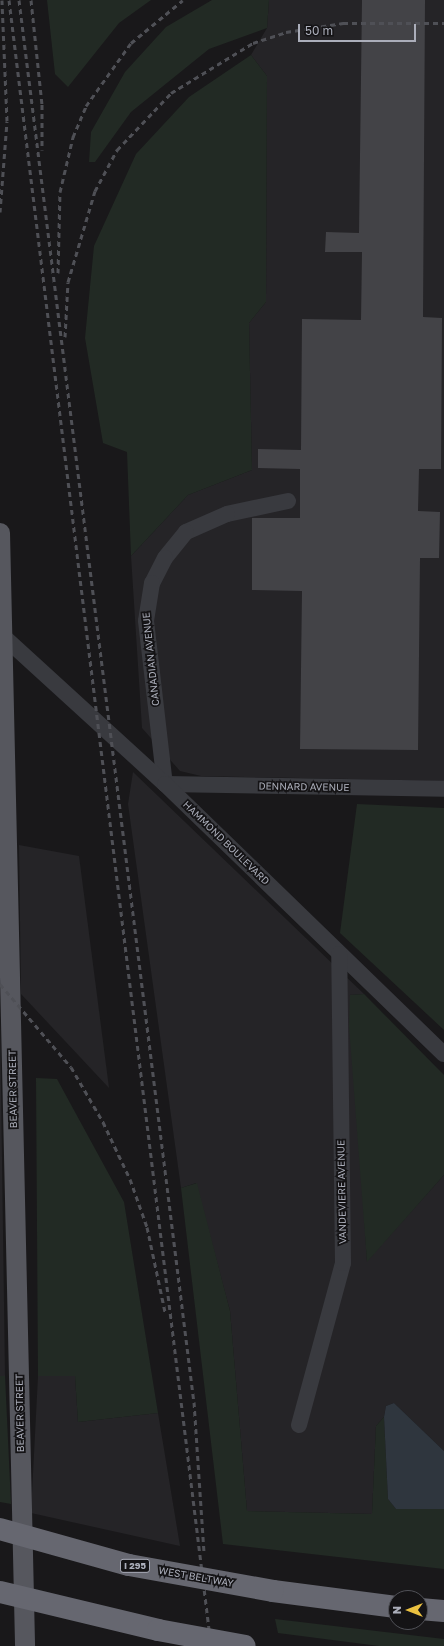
<!DOCTYPE html>
<html>
<head>
<meta charset="utf-8">
<style>
	body { margin:0 }
	#map { position:relative; width:444px; height:1646px; overflow:hidden; background:#19181a; font-family:"Golos Text",sans-serif }
	div>[style] { position:absolute }
	[style*='--x'] { left:calc(var(--x)*1px); top:calc(var(--y)*1px); width:calc(var(--w)*1px); rotate:calc(var(--a)*1deg) }
	.built>* { inset:0; background:#252427 }
	.green>* { inset:0; background:#222a24 }
	.water>* { inset:0; background:#2f363e }
	.building>* { inset:0; background:#434347 }
	.minor>* { height:16px; margin:-8px; padding:0 8px; transform-origin:8px; border-radius:8px; background:#393a3f }
	.major>* { height:20px; margin:-10px; padding:0 10px; transform-origin:10px; border-radius:10px; background:#56575e }
	.highway>* { height:22px; margin:-11px; padding:0 11px; transform-origin:11px; border-radius:11px; background:#666770 }
	.rail>* { height:3px; margin-top:-1.5px; transform-origin:0; background:repeating-linear-gradient(90deg,#4f5056 0 5px,transparent 0 9px) }
	.highway-bridge>* { height:22px; margin:-11px; padding:0 11px; transform-origin:11px; border-radius:11px; background:#666770 }
	span { translate:-50% -50%; white-space:nowrap; text-align:center; line-height:1.15; -webkit-text-stroke:3.5px #141315; paint-order:stroke }
	.shield-label span { padding:1px 3px; background:#141315; border:1px solid; border-radius:3px; -webkit-text-stroke-width:0 }
	.shield-label { font-size:9px; color:#abaeba; font-weight:700 }
	.street-label { font-size:10px; color:#abaeba }
	.north { position:absolute; left:388px; top:1590px; width:40px; height:40px; box-sizing:border-box; background:#141315; border:1px solid #505157; border-radius:50%; rotate:270deg; font-size:11px; font-weight:700; line-height:16px; text-align:center; color:#abaeba }
	.north::after { content:''; display:block; margin:auto; width:14px; height:18px; background:#ebc140; clip-path:polygon(50% 0,100% 100%,50% 72%,0 100%) }
	.scale { position:absolute; left:298px; top:24px; width:118px; height:18px; box-sizing:border-box; border:2px solid #abaeba; border-top:0; padding-left:5px; font-size:12px; line-height:14px; white-space:nowrap; color:#abaeba; -webkit-text-stroke:3px #141315; paint-order:stroke }
</style>
</head>
<body>
<div id="map">
	<div class="built">
		<div style="clip-path:polygon(269px 0,444px 0,444px 781px,201px 776px,180px 771px,142px 728px,131px 556px,188px 495px,252px 470px,249px 323px,266px 302px,267px 76px,251px 55px,267px 28px)"></div>
		<div style="clip-path:polygon(133px 772px,364px 994px,350px 995px,367px 1261px,444px 1175px,444px 1451px,394px 1403px,386px 1406px,384px 1417px,376px 1426px,372px 1514px,247px 1511px,230px 1311px,196px 1183px,181px 1188px,128px 804px)"></div>
		<div style="clip-path:polygon(19px 845px,79px 856px,109px 1088px,21px 994px)"></div>
		<div style="clip-path:polygon(0 1014px,5px 1376px,0 1376px)"></div>
		<div style="clip-path:polygon(38px 1376px,75px 1376px,78px 1422px,158px 1413px,180px 1546px,31px 1513px)"></div>
	</div>
	<div class="green">
		<div style="clip-path:polygon(47px 0,151px 0,119px 23px,68px 87px,55px 74px)"></div>
		<div style="clip-path:polygon(212px 0,269px 0,267px 28px,209px 49px,131px 112px,95px 162px,89px 162px,91px 132px,125px 72px,166px 27px)"></div>
		<div style="clip-path:polygon(251px 55px,267px 76px,266px 302px,249px 323px,252px 470px,188px 495px,131px 556px,127px 452px,103px 443px,85px 338px,94px 246px,136px 154px,189px 97px)"></div>
		<div style="clip-path:polygon(357px 804px,444px 808px,444px 1030px,340px 933px)"></div>
		<div style="clip-path:polygon(364px 994px,444px 1075px,444px 1175px,367px 1262px,349px 1026px,350px 995px)"></div>
		<div style="clip-path:polygon(36px 1078px,57px 1079px,124px 1202px,158px 1413px,78px 1422px,75px 1376px,38px 1376px)"></div>
		<div style="clip-path:polygon(197px 1183px,230px 1311px,247px 1511px,372px 1514px,376px 1426px,384px 1417px,388px 1499px,396px 1509px,444px 1509px,444px 1569px,223px 1544px,181px 1188px)"></div>
		<div style="clip-path:polygon(0 1376px,5px 1376px,11px 1504px,0 1502px)"></div>
		<div style="clip-path:polygon(275px 1619px,444px 1639px,444px 1646px,379px 1646px,278px 1633px)"></div>
	</div>
	<div class="water">
		<div style="clip-path:polygon(394px 1403px,444px 1451px,444px 1509px,396px 1509px,388px 1499px,384px 1417px,386px 1406px)"></div>
	</div>
	<div class="building">
		<div style="clip-path:polygon(362px 0,425px 0,423px 317px,442px 318px,441px 469px,419px 469px,418px 511px,440px 512px,439px 558px,420px 558px,418px 750px,300px 749px,302px 591px,252px 590px,252px 518px,300px 518px,300px 469px,258px 468px,258px 449px,301px 450px,302px 319px,361px 320px,362px 252px,325px 252px,326px 232px,359px 233px)"></div>
	</div>
	<div class="minor">
		<div style="--x:288;--y:501;--w:62;--a:168"></div>
		<div style="--x:227;--y:514;--w:45;--a:156.3"></div>
		<div style="--x:186;--y:532;--w:33;--a:129"></div>
		<div style="--x:165;--y:558;--w:28;--a:117"></div>
		<div style="--x:152;--y:583;--w:38;--a:99"></div>
		<div style="--x:146;--y:621;--w:164;--a:83.4"></div>
		<div style="--x:165;--y:784;--w:279;--a:1"></div>
		<div style="--x:4;--y:637;--w:218;--a:42.4"></div>
		<div style="--x:165;--y:784;--w:388;--a:44.1"></div>
		<div style="--x:299;--y:1425;--w:168;--a:-74.8"></div>
		<div style="--x:343;--y:1263;--w:309;--a:-90.7"></div>
	</div>
	<div class="major">
		<div style="--x:0;--y:533;--w:1113;--a:88.71"></div>
	</div>
	<div class="highway">
		<div style="--x:273;--y:1591;--w:124;--a:7.4"></div>
		<div style="--x:420;--y:1609;--w:24;--a:5"></div>
	</div>
	<div class="rail">
		<div style="--x:9;--y:0;--w:1658;--a:83"></div>
		<div style="--x:19;--y:0;--w:1413;--a:82.89"></div>
		<div style="--x:194;--y:1402;--w:150;--a:86.2"></div>
		<div style="--x:31;--y:0;--w:105;--a:84"></div>
		<div style="--x:42;--y:104;--w:46;--a:90"></div>
		<div style="--x:0;--y:212;--w:91;--a:-85.6"></div>
		<div style="--x:7;--y:121;--w:121;--a:-92.4"></div>
		<div style="--x:58;--y:273;--w:81;--a:-88.6"></div>
		<div style="--x:60;--y:192;--w:57;--a:-76.7"></div>
		<div style="--x:73;--y:137;--w:34;--a:-67"></div>
		<div style="--x:86;--y:106;--w:77;--a:-54.5"></div>
		<div style="--x:131;--y:43;--w:67;--a:-39.6"></div>
		<div style="--x:65;--y:337;--w:55;--a:-86.9"></div>
		<div style="--x:68;--y:282;--w:95;--a:-73.5"></div>
		<div style="--x:95;--y:191;--w:47;--a:-61.8"></div>
		<div style="--x:117;--y:150;--w:79;--a:-46.5"></div>
		<div style="--x:171;--y:93;--w:96;--a:-31.4"></div>
		<div style="--x:253;--y:43;--w:35;--a:-18"></div>
		<div style="--x:286;--y:32;--w:58;--a:-9"></div>
		<div style="--x:343;--y:23;--w:101;--a:0"></div>
		<div style="--x:0;--y:984;--w:109;--a:49.5"></div>
		<div style="--x:71;--y:1067;--w:64;--a:59.8"></div>
		<div style="--x:103;--y:1122;--w:63;--a:64.7"></div>
		<div style="--x:130;--y:1179;--w:51;--a:70.5"></div>
		<div style="--x:147;--y:1227;--w:87;--a:78"></div>
	</div>
	<div class="highway-bridge">
		<div style="--x:0;--y:1529;--w:134;--a:15.6"></div>
		<div style="--x:129;--y:1565;--w:146;--a:10.2"></div>
		<div style="--x:0;--y:1592;--w:163;--a:13.5"></div>
		<div style="--x:158;--y:1630;--w:88;--a:10.4"></div>
	</div>
	<div class="shield-label">
		<span style="left:135px;top:1566px">I 295</span>
	</div>
	<div class="street-label">
		<span style="left:151px;top:659px;rotate:-96deg">CANADIAN AVENUE</span>
		<span style="left:304px;top:787px;rotate:1deg">DENNARD AVENUE</span>
		<span style="left:226px;top:843px;rotate:44deg">HAMMOND BOULEVARD</span>
		<span style="left:13px;top:1089px;rotate:-91deg">BEAVER STREET</span>
		<span style="left:342px;top:1192px;rotate:-91deg">VANDEVIERE AVENUE</span>
		<span style="left:20px;top:1413px;rotate:-91deg">BEAVER STREET</span>
		<span style="left:196px;top:1577px;rotate:10deg">WEST BELTWAY</span>
	</div>
	<div class="north">N</div>
	<div class="scale">50 m</div>
</div>
</body>
</html>
